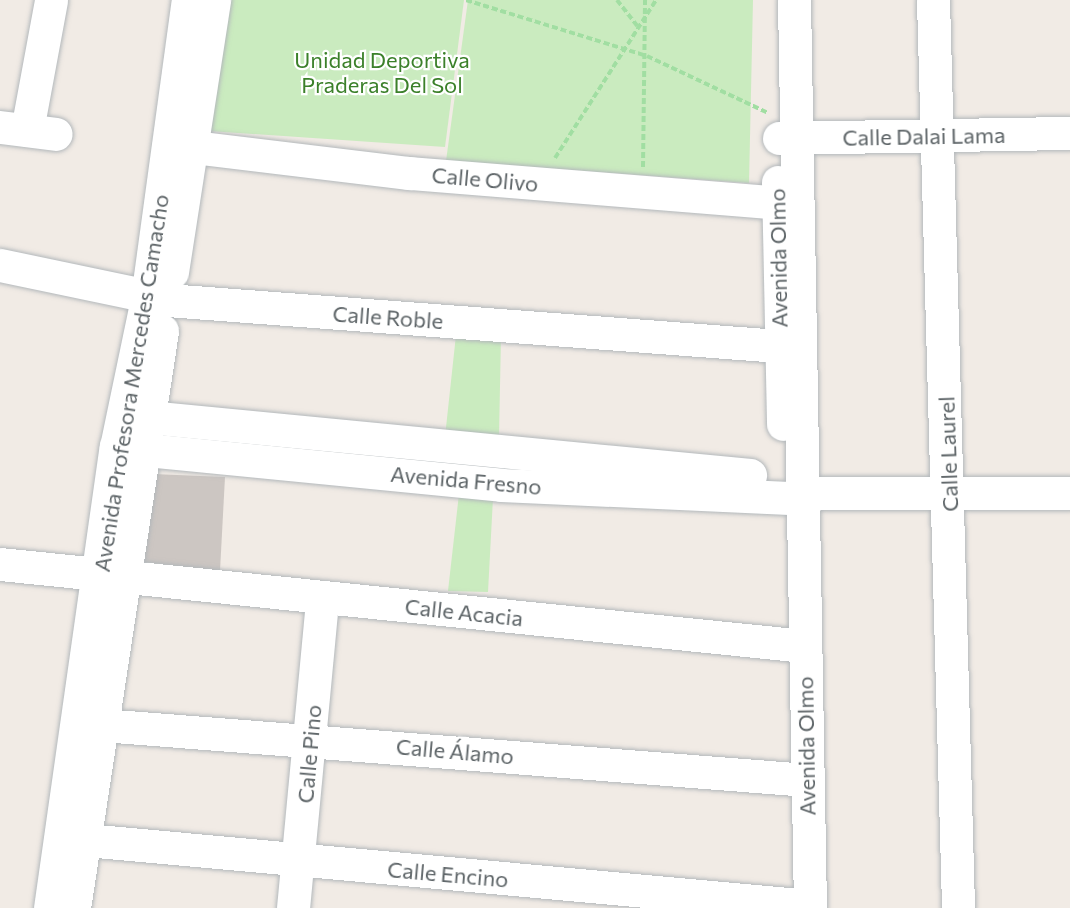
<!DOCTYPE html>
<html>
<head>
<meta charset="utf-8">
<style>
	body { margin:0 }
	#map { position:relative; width:1070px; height:908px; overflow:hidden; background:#f1ebe5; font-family:Commissioner,sans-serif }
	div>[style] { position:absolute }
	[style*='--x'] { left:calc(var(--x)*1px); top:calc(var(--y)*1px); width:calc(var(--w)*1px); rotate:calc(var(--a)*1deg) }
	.green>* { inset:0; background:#caebbf }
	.building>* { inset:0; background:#ccc6c2 }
	.path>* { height:4px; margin-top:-2px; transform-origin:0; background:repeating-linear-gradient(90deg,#a1dea2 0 6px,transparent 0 9px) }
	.roads { filter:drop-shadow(0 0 2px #b3b8bb) drop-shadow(0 0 2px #b3b8bb) }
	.minor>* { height:33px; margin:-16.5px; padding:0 16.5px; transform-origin:16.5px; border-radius:16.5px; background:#fff }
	span { translate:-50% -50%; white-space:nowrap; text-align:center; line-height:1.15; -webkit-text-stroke:4.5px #fff; paint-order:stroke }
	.park-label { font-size:22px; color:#3b802a }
	.street-label { font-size:22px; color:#5d6467 }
</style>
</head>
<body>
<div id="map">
	<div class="green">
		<div style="clip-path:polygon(231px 0,464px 0,445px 147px,209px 131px)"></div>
		<div style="clip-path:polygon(468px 0,753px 0,749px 183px,446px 161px)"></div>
		<div style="clip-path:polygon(456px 335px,501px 336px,499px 436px,444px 446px)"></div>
		<div style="clip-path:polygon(459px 494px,493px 498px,488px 592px,448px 591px)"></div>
	</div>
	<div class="building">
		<div style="clip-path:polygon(153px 474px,225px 477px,220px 571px,144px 562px)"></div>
	</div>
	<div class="path">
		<div style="--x:466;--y:0;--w:189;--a:17.2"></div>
		<div style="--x:647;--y:56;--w:134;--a:25.2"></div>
		<div style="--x:617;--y:0;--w:33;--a:52"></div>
		<div style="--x:555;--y:158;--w:188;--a:-57.4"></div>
		<div style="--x:643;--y:167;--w:167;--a:-89.3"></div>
	</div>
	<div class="roads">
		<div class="minor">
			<div style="--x:794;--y:0;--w:908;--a:88.99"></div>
			<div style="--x:933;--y:0;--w:908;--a:88.42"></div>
			<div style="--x:0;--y:127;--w:56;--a:7.1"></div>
			<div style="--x:27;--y:130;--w:132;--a:-79.5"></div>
			<div style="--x:779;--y:138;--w:291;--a:-1"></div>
			<div style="--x:194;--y:147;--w:217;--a:6.9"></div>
			<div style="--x:409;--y:173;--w:370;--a:4.6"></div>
			<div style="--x:778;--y:182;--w:242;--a:88.8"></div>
			<div style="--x:0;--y:265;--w:171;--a:11.8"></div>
			<div style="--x:167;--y:300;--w:614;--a:4.3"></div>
			<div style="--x:172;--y:272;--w:275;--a:-81.2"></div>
			<div style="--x:127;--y:415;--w:626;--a:5.5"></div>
			<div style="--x:116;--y:447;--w:387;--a:5.6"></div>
			<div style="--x:501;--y:485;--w:305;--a:2.6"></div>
			<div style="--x:806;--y:499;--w:12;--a:-31"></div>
			<div style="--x:816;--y:493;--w:254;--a:0"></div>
			<div style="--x:0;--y:564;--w:808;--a:5.82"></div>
			<div style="--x:102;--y:725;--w:707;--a:4.46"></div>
			<div style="--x:86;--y:840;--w:727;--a:5.21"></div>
			<div style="--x:50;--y:908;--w:466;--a:-81.9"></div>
			<div style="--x:116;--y:447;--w:152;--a:-78.2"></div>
			<div style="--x:147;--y:298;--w:301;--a:-82.2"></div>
			<div style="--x:74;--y:908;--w:584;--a:-81.33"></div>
			<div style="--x:293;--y:908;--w:310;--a:-84.6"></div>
		</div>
	</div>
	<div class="park-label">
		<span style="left:382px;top:72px">Unidad Deportiva<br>Praderas Del Sol</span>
	</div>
	<div class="street-label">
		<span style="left:924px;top:136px;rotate:-1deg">Calle Dalai Lama</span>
		<span style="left:485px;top:179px;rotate:5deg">Calle Olivo</span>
		<span style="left:778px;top:258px;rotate:-91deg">Avenida Olmo</span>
		<span style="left:388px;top:317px;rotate:4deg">Calle Roble</span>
		<span style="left:131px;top:383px;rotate:-81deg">Avenida Profesora Mercedes Camacho</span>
		<span style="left:948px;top:454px;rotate:-92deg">Calle Laurel</span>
		<span style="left:466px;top:480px;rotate:5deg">Avenida Fresno</span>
		<span style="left:464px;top:612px;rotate:6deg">Calle Acacia</span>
		<span style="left:806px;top:746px;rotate:-91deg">Avenida Olmo</span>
		<span style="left:455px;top:751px;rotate:5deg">Calle Álamo</span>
		<span style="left:309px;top:754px;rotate:-85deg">Calle Pino</span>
		<span style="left:448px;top:874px;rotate:5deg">Calle Encino</span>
	</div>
</div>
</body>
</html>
